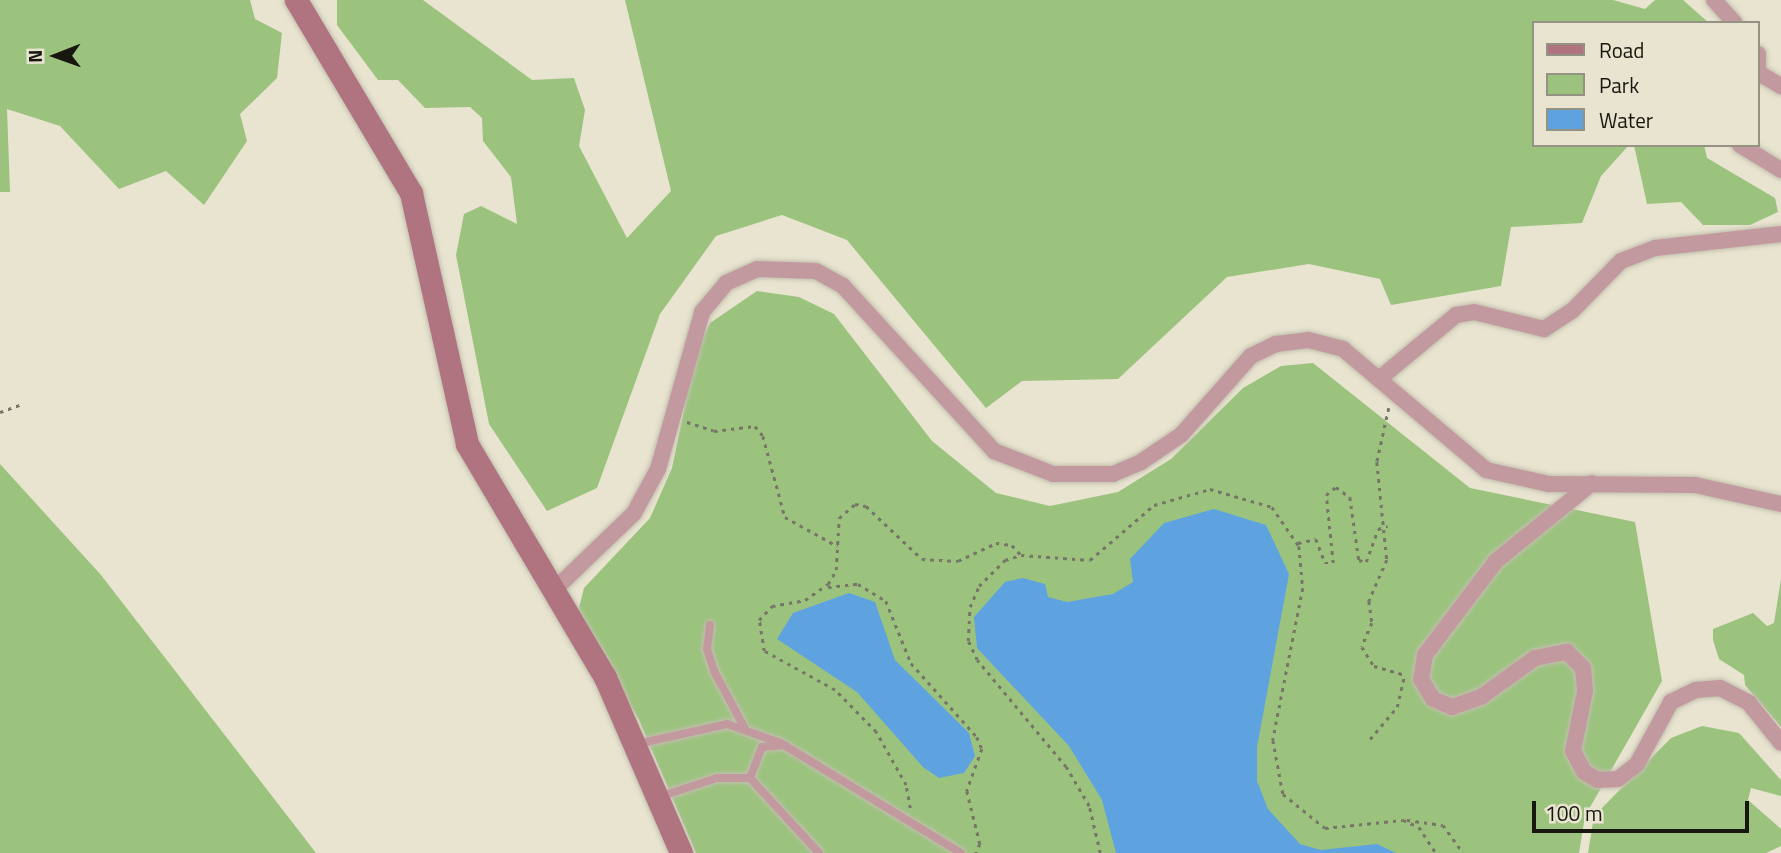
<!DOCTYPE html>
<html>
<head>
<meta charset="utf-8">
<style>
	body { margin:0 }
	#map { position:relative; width:1781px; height:853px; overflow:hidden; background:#e8e4d0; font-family:"Titillium Web",sans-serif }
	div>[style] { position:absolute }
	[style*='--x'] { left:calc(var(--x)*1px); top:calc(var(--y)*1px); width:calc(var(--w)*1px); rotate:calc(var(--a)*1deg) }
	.green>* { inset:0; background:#9bc37e }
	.water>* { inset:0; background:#5ea3e0 }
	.path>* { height:2.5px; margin-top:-1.25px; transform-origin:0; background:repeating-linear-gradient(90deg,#777568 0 3.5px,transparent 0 8.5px) }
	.roads { filter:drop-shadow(0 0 2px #c2bfad) drop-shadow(0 0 2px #c2bfad) }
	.lane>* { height:8px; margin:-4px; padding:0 4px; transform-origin:4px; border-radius:4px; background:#c399a0 }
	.street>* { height:16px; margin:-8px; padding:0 8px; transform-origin:8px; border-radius:8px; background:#c399a0 }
	.secondary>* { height:23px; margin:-11.5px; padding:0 11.5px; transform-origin:11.5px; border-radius:11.5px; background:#b07380 }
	span { translate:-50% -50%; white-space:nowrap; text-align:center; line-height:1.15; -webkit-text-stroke:7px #e8e4d0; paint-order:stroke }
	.legend { position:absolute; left:1532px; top:21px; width:228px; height:126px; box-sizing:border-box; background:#e8e4d0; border:2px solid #949283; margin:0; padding:9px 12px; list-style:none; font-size:21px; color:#17160f }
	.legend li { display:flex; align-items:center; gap:14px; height:35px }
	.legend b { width:35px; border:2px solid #949283 }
	.north { position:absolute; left:21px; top:21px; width:70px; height:70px; -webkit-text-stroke:5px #e8e4d0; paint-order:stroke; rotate:269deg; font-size:19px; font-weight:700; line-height:28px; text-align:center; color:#17160f }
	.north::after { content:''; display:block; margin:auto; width:24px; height:32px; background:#17160f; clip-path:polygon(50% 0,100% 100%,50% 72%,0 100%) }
	.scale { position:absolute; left:1532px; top:801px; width:217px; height:32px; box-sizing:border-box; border:4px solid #17160f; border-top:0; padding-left:9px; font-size:21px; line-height:24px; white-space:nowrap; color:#17160f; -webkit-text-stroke:5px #e8e4d0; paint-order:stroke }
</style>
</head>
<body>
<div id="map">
	<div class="green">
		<div style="clip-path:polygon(0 0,250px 0,255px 19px,282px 33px,277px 78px,240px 114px,247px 141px,204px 205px,166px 171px,119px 189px,60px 126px,7px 109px,10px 192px,0 192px)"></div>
		<div style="clip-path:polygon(337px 0,423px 0,532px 80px,574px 78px,585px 110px,579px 146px,627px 238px,671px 191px,625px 0,1613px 0,1645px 9px,1655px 0,1683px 0,1709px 23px,1534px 23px,1534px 145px,1629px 145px,1601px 176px,1582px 223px,1511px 227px,1501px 286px,1391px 305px,1380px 279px,1309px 264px,1227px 277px,1118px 379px,1022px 381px,986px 408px,847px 240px,782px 215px,716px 236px,660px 314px,597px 488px,547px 511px,489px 424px,456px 255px,464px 214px,481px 206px,517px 224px,511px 177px,483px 141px,482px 118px,470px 107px,425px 108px,398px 80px,378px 80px,337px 25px)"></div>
		<div style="clip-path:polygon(1634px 145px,1704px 145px,1707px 158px,1775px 198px,1778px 212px,1750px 225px,1703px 225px,1681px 202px,1647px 204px)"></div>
		<div style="clip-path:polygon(757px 291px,799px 297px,834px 314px,932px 441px,996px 493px,1050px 506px,1118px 492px,1171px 459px,1243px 388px,1281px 366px,1313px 363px,1470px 488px,1635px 522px,1662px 681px,1585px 816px,1579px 853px,696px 853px,639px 720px,577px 616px,584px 588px,650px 518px,672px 468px,696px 352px,710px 323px)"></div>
		<div style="clip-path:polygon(0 464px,101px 575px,316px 853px,0 853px)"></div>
		<div style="clip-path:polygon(1781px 579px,1781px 727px,1745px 685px,1744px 675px,1719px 659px,1713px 640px,1713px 629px,1753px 613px,1767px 626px,1774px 623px)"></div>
		<div style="clip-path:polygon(1702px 726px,1739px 733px,1781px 780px,1781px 796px,1751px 788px,1748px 800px,1781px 829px,1781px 846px,1766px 853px,1588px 853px,1594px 816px,1671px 738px)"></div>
	</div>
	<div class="water">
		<div style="clip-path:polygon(1214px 509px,1266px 525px,1289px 574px,1257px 747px,1257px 781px,1268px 809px,1300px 844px,1321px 850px,1377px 844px,1396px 853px,1116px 853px,1102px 800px,1069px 746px,977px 648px,974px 617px,1005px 582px,1023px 578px,1045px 584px,1048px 597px,1067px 602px,1113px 594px,1133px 582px,1130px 559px,1164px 523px)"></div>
		<div style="clip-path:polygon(849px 593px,875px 602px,895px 660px,969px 733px,975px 756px,964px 773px,939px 778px,923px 767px,857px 692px,777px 639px,793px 613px)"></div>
	</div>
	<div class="path">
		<div style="--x:1389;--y:408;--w:55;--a:102.5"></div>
		<div style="--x:1377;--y:462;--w:99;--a:84.2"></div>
		<div style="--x:1387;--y:560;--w:45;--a:113.7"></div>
		<div style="--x:1369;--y:601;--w:22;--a:82"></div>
		<div style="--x:1372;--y:623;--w:26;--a:113"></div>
		<div style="--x:1362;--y:647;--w:22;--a:58"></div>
		<div style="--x:1374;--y:666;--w:32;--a:16"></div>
		<div style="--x:0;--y:412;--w:23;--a:-20"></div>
		<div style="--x:687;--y:422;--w:28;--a:18"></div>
		<div style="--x:714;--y:431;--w:41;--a:-7"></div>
		<div style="--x:755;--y:426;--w:13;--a:51"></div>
		<div style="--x:763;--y:436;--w:84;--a:74.8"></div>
		<div style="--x:785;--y:517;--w:60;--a:29.1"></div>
		<div style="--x:1298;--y:543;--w:18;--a:-13"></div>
		<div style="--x:1316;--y:539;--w:26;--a:69"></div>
		<div style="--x:1325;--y:563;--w:8;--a:0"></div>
		<div style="--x:1333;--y:563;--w:68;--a:-95.9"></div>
		<div style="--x:1326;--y:495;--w:13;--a:-39"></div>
		<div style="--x:1336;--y:487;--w:17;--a:36"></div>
		<div style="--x:1350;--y:497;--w:64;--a:81.9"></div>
		<div style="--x:1359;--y:560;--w:7;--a:16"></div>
		<div style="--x:1366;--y:562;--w:35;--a:-70"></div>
		<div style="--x:1378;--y:529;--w:10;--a:-17"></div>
		<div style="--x:828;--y:587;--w:30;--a:-6"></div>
		<div style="--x:858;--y:584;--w:33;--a:31"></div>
		<div style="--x:886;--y:601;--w:67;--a:68"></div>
		<div style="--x:911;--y:663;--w:99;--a:48.3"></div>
		<div style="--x:977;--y:737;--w:13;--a:67"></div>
		<div style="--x:982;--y:749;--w:45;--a:109.7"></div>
		<div style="--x:967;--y:791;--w:55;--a:76.2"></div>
		<div style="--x:980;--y:844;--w:10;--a:114"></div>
		<div style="--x:1370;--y:739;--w:42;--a:-49.8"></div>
		<div style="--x:1397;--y:707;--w:31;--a:-77"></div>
		<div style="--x:910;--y:808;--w:23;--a:-100"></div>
		<div style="--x:906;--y:785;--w:61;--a:-119.5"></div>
		<div style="--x:876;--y:732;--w:59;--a:-134.3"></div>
		<div style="--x:835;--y:690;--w:81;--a:-151.2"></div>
		<div style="--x:764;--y:651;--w:31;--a:-99"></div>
		<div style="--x:759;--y:620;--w:19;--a:-47"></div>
		<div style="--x:772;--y:606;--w:34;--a:-10"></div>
		<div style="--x:805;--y:600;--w:28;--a:-35"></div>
		<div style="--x:828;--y:584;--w:16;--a:-60"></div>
		<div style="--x:836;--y:570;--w:52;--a:-86.7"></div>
		<div style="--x:839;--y:518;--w:21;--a:-41"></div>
		<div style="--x:855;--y:504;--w:11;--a:10"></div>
		<div style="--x:866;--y:506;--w:77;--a:43.4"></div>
		<div style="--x:922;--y:559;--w:36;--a:3"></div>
		<div style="--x:958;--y:561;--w:42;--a:-25.3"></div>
		<div style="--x:996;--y:543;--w:16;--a:7"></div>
		<div style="--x:1012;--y:545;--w:13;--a:48"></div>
		<div style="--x:1407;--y:820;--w:36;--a:8"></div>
		<div style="--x:1443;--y:825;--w:34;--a:54"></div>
		<div style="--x:1100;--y:853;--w:48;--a:-103.2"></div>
		<div style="--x:1089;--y:806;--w:45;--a:-120.5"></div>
		<div style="--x:1066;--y:767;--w:139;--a:-129.8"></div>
		<div style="--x:977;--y:660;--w:21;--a:-115"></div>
		<div style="--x:968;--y:641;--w:34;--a:-87"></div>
		<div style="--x:970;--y:607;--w:23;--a:-67"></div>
		<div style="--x:979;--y:586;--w:37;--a:-45"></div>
		<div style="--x:1005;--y:560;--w:17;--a:-17"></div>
		<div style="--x:1021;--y:555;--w:69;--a:4.1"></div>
		<div style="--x:1090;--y:560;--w:84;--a:-40.7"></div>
		<div style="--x:1154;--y:505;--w:58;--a:-15.9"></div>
		<div style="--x:1210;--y:489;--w:65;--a:16.2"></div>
		<div style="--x:1272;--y:507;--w:47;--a:55.3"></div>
		<div style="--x:1299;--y:546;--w:42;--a:84.6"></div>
		<div style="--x:1303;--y:588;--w:155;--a:101.2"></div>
		<div style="--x:1273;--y:740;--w:55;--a:79.5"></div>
		<div style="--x:1283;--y:794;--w:54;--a:39"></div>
		<div style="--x:1325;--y:828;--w:78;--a:-5.9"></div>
		<div style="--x:1403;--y:820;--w:17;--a:24"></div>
		<div style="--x:1419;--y:827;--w:31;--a:57"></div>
	</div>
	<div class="roads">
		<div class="lane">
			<div style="--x:710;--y:625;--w:24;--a:97"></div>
			<div style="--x:707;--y:649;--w:23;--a:72"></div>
			<div style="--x:714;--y:671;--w:64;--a:61.8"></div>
			<div style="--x:637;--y:744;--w:92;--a:-12.5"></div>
			<div style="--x:727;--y:724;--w:57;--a:19.4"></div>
			<div style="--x:659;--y:797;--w:61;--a:-18.1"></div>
			<div style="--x:717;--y:778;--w:33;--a:0"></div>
			<div style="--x:819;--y:853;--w:102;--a:-132.6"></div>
			<div style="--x:750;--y:778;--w:33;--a:-69"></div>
			<div style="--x:762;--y:747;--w:22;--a:-5"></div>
			<div style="--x:784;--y:745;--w:207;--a:31.4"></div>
		</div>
		<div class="street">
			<div style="--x:1714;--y:0;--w:31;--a:48"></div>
			<div style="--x:1758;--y:54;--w:22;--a:90"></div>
			<div style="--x:1759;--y:73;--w:26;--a:31"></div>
			<div style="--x:1740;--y:145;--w:48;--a:31.4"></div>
			<div style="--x:1379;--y:379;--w:100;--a:-39.7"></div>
			<div style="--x:1456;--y:315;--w:18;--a:-9"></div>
			<div style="--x:1474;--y:312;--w:72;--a:13.7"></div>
			<div style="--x:1544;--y:329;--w:33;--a:-33"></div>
			<div style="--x:1572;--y:311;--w:70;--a:-45.6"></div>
			<div style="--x:1621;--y:261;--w:36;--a:-21"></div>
			<div style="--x:1655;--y:248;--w:127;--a:-6.3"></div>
			<div style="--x:1592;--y:483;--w:124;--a:140.9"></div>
			<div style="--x:1496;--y:561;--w:118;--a:127.1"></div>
			<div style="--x:1425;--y:655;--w:24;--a:99"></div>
			<div style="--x:1421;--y:679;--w:23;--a:59"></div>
			<div style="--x:1433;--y:699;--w:21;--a:23"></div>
			<div style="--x:1452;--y:707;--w:31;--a:-19"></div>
			<div style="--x:1481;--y:697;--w:67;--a:-35.8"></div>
			<div style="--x:1535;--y:658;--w:33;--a:-11"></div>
			<div style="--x:1567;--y:652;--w:23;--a:45"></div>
			<div style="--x:1583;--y:668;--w:23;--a:85"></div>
			<div style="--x:1585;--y:691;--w:61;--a:101.3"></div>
			<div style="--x:1573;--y:751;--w:24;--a:62"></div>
			<div style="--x:1584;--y:772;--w:16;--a:30"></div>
			<div style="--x:1598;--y:780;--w:20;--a:-3"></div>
			<div style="--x:1618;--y:779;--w:24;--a:-38"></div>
			<div style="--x:1637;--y:764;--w:71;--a:-61.3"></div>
			<div style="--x:1671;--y:702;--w:28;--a:-26"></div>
			<div style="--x:1696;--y:690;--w:24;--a:-5"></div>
			<div style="--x:1720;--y:688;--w:33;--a:27"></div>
			<div style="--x:1749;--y:703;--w:51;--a:51.3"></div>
			<div style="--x:552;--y:592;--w:114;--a:-43.9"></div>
			<div style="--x:634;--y:513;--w:50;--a:-61.4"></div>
			<div style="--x:658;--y:469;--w:163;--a:-74.3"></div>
			<div style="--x:702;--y:312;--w:38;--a:-50"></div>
			<div style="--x:726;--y:283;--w:34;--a:-24"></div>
			<div style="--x:757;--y:269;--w:59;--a:1.9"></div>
			<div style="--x:816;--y:271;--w:31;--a:29"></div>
			<div style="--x:843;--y:286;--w:224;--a:47.5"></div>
			<div style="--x:994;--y:451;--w:63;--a:21.3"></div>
			<div style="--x:1053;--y:474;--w:60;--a:0"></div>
			<div style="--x:1113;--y:474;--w:30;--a:-23"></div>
			<div style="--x:1141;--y:462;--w:48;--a:-34"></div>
			<div style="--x:1181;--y:435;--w:106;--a:-48.5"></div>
			<div style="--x:1251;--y:356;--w:28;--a:-26"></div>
			<div style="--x:1276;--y:344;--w:32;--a:-7"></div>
			<div style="--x:1308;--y:340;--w:36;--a:14"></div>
			<div style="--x:1343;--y:349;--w:187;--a:40.2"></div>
			<div style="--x:1486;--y:470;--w:65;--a:12.5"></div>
			<div style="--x:1549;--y:484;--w:146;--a:0.4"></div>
			<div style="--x:1695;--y:485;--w:88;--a:12.5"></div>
		</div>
		<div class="secondary">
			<div style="--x:296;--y:0;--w:225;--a:59.2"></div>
			<div style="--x:411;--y:193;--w:257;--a:77.4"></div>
			<div style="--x:467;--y:444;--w:271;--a:59.4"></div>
			<div style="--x:605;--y:677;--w:192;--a:66.6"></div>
		</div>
	</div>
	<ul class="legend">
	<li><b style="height:9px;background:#b07380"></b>Road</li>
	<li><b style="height:19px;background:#9bc37e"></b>Park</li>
	<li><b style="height:19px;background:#5ea3e0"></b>Water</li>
	</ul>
	<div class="north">N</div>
	<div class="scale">100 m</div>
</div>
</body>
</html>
